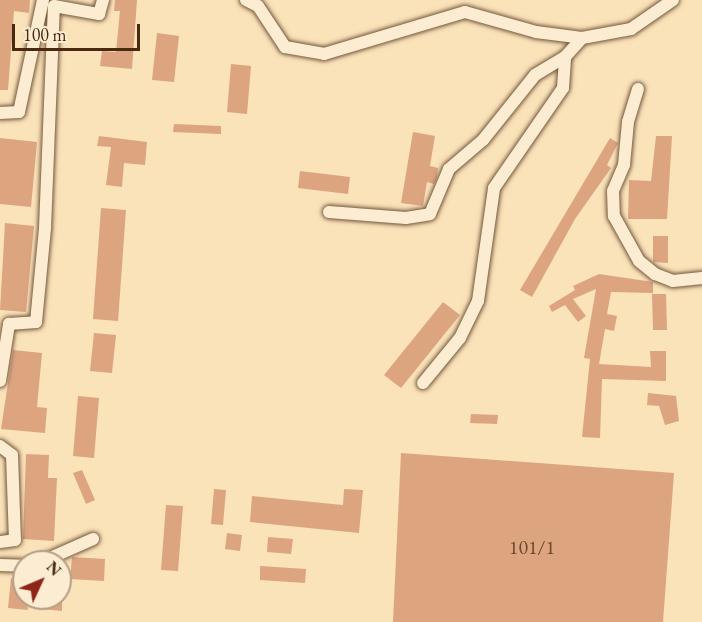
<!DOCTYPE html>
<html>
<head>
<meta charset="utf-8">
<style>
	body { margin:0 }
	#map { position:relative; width:702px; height:622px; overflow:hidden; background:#fae2b9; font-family:"EB Garamond",serif }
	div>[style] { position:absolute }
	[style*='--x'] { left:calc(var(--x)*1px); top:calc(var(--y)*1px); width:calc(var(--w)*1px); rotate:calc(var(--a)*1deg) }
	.building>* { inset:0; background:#dda480 }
	.roads { filter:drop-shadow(0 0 2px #75573b) drop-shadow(0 0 2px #75573b) }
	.minor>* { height:12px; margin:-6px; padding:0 6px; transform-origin:6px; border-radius:6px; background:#fcecd2 }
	span { translate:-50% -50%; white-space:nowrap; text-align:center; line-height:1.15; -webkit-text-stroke:4.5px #fcecd2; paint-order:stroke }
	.number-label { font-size:20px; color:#6e482d }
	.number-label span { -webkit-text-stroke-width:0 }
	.north { position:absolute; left:12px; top:550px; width:60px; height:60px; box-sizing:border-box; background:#fcecd2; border:2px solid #b49e85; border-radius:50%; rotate:46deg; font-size:16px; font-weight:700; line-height:24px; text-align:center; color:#492911 }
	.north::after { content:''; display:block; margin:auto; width:21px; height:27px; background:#8f2418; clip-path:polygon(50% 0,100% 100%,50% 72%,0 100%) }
	.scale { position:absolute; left:12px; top:24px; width:128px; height:27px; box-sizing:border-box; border:3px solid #492911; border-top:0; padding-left:8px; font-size:18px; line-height:21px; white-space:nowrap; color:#492911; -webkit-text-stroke:4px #fcecd2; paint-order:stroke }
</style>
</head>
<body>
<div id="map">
	<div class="building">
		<div style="clip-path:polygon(0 0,30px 0,29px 13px,14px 11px,8px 90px,0 90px)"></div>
		<div style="clip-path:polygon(115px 0,137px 0,132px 69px,100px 66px,102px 51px,116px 52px,120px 11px,114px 11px)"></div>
		<div style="clip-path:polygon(157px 33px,179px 36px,174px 82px,152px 80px)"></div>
		<div style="clip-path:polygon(231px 64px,251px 66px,247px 114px,227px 112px)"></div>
		<div style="clip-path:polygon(174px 124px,221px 126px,221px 134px,173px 132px)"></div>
		<div style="clip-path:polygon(413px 132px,435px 136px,430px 166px,438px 168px,437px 177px,434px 184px,427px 182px,423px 206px,401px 203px)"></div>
		<div style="clip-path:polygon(99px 136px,147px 142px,145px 165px,124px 163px,122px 187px,106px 185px,111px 147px,97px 146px)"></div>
		<div style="clip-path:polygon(656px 136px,672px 136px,667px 219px,628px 219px,629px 180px,651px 181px)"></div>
		<div style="clip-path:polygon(0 138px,37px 142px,31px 207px,0 204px)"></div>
		<div style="clip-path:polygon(610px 138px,618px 143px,607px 165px,611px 168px,575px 219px,532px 297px,520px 290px)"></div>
		<div style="clip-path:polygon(300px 171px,350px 177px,348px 194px,298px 188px)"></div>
		<div style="clip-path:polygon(101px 208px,126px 210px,118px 321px,93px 319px)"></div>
		<div style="clip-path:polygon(5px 223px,34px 226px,26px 312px,0 310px)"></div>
		<div style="clip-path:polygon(653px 236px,668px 236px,668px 263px,653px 262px)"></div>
		<div style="clip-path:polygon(599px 274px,653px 282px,653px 293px,611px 292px,607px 314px,617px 316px,614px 331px,605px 329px,599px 364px,651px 367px,650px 351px,666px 351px,666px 381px,602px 379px,600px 438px,582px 437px,590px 359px,584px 358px,596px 289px,573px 299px,586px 316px,578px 322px,565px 305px,552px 312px,549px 306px,575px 290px,573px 286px)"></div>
		<div style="clip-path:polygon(652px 294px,666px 294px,667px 330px,653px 330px)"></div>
		<div style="clip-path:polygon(443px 302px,460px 315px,401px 388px,384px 375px)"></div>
		<div style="clip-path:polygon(94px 333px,116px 335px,112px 373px,90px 371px)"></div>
		<div style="clip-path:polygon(13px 350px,42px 353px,37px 407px,47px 408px,45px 433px,1px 429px)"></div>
		<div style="clip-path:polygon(648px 393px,676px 396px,679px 421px,665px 425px,659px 406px,647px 405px)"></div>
		<div style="clip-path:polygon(78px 396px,99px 398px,94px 458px,73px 456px)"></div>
		<div style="clip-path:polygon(471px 414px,498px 415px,497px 424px,470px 423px)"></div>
		<div style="clip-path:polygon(401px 453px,674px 473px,663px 622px,393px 622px)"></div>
		<div style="clip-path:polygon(26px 454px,49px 455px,48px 478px,57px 478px,54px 541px,23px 539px)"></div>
		<div style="clip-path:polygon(82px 470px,95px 500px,86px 504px,73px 473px)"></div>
		<div style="clip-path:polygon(214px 489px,226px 490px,223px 525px,211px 524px)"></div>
		<div style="clip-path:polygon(344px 489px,363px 490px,359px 533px,250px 522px,252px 496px,343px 505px)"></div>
		<div style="clip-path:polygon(166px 505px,183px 506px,178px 571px,161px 570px)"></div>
		<div style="clip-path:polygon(227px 533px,242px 535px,240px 551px,225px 549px)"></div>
		<div style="clip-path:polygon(268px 537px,293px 539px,291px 554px,267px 552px)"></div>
		<div style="clip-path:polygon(72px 557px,105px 559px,104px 581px,70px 579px)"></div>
		<div style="clip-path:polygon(260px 566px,306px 569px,305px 583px,260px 580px)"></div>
		<div style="clip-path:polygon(11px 578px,24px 579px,28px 610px,8px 608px)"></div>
		<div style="clip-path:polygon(43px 598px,62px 598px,62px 611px,42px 609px)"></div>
	</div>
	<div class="roads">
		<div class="minor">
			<div style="--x:246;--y:0;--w:13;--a:27"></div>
			<div style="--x:258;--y:6;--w:49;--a:56.6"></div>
			<div style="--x:285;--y:47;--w:40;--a:10"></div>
			<div style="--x:324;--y:54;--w:147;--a:-16.6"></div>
			<div style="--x:465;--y:12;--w:74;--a:15.7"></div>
			<div style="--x:536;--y:32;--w:46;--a:7.4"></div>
			<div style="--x:582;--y:38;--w:50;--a:-10.4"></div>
			<div style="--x:631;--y:29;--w:51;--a:-34.6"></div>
			<div style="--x:638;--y:89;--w:34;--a:107"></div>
			<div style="--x:628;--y:122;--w:43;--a:95.3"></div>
			<div style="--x:624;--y:165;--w:28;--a:113"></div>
			<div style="--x:613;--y:191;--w:25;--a:88"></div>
			<div style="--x:614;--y:216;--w:51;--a:60.9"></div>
			<div style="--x:639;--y:261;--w:21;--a:39"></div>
			<div style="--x:655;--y:274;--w:19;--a:21"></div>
			<div style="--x:673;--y:281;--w:29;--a:-6"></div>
			<div style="--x:0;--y:113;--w:19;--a:-3"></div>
			<div style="--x:19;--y:112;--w:115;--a:-77.9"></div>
			<div style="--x:329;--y:212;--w:77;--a:4.5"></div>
			<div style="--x:406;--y:218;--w:24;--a:-9"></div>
			<div style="--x:430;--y:214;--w:49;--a:-67.1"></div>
			<div style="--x:449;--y:169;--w:45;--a:-40.5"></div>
			<div style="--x:483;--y:140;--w:83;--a:-51.3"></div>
			<div style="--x:535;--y:75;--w:35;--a:-31"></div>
			<div style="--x:565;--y:57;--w:25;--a:-48"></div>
			<div style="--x:0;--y:381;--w:58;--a:-81"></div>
			<div style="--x:9;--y:324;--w:27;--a:-4"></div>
			<div style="--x:36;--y:322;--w:94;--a:-84.5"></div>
			<div style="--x:45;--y:228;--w:222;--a:-87.7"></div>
			<div style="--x:54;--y:6;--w:46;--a:10.1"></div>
			<div style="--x:99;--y:14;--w:15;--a:-74"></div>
			<div style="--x:423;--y:383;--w:58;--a:-50.6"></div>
			<div style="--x:460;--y:338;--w:41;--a:-64.1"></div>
			<div style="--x:478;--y:301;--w:114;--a:-81.9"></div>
			<div style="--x:494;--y:188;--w:121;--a:-55.4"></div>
			<div style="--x:563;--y:88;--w:31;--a:-86"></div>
			<div style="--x:0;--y:446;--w:15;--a:37"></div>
			<div style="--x:12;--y:455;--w:85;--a:88"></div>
			<div style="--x:15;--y:540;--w:15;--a:172"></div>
			<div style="--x:41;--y:562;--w:57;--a:-23.9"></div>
			<div style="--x:0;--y:565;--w:24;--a:2"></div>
		</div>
	</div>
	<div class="number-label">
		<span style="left:532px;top:547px">101/1</span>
	</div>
	<div class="north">N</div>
	<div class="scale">100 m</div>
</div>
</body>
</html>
